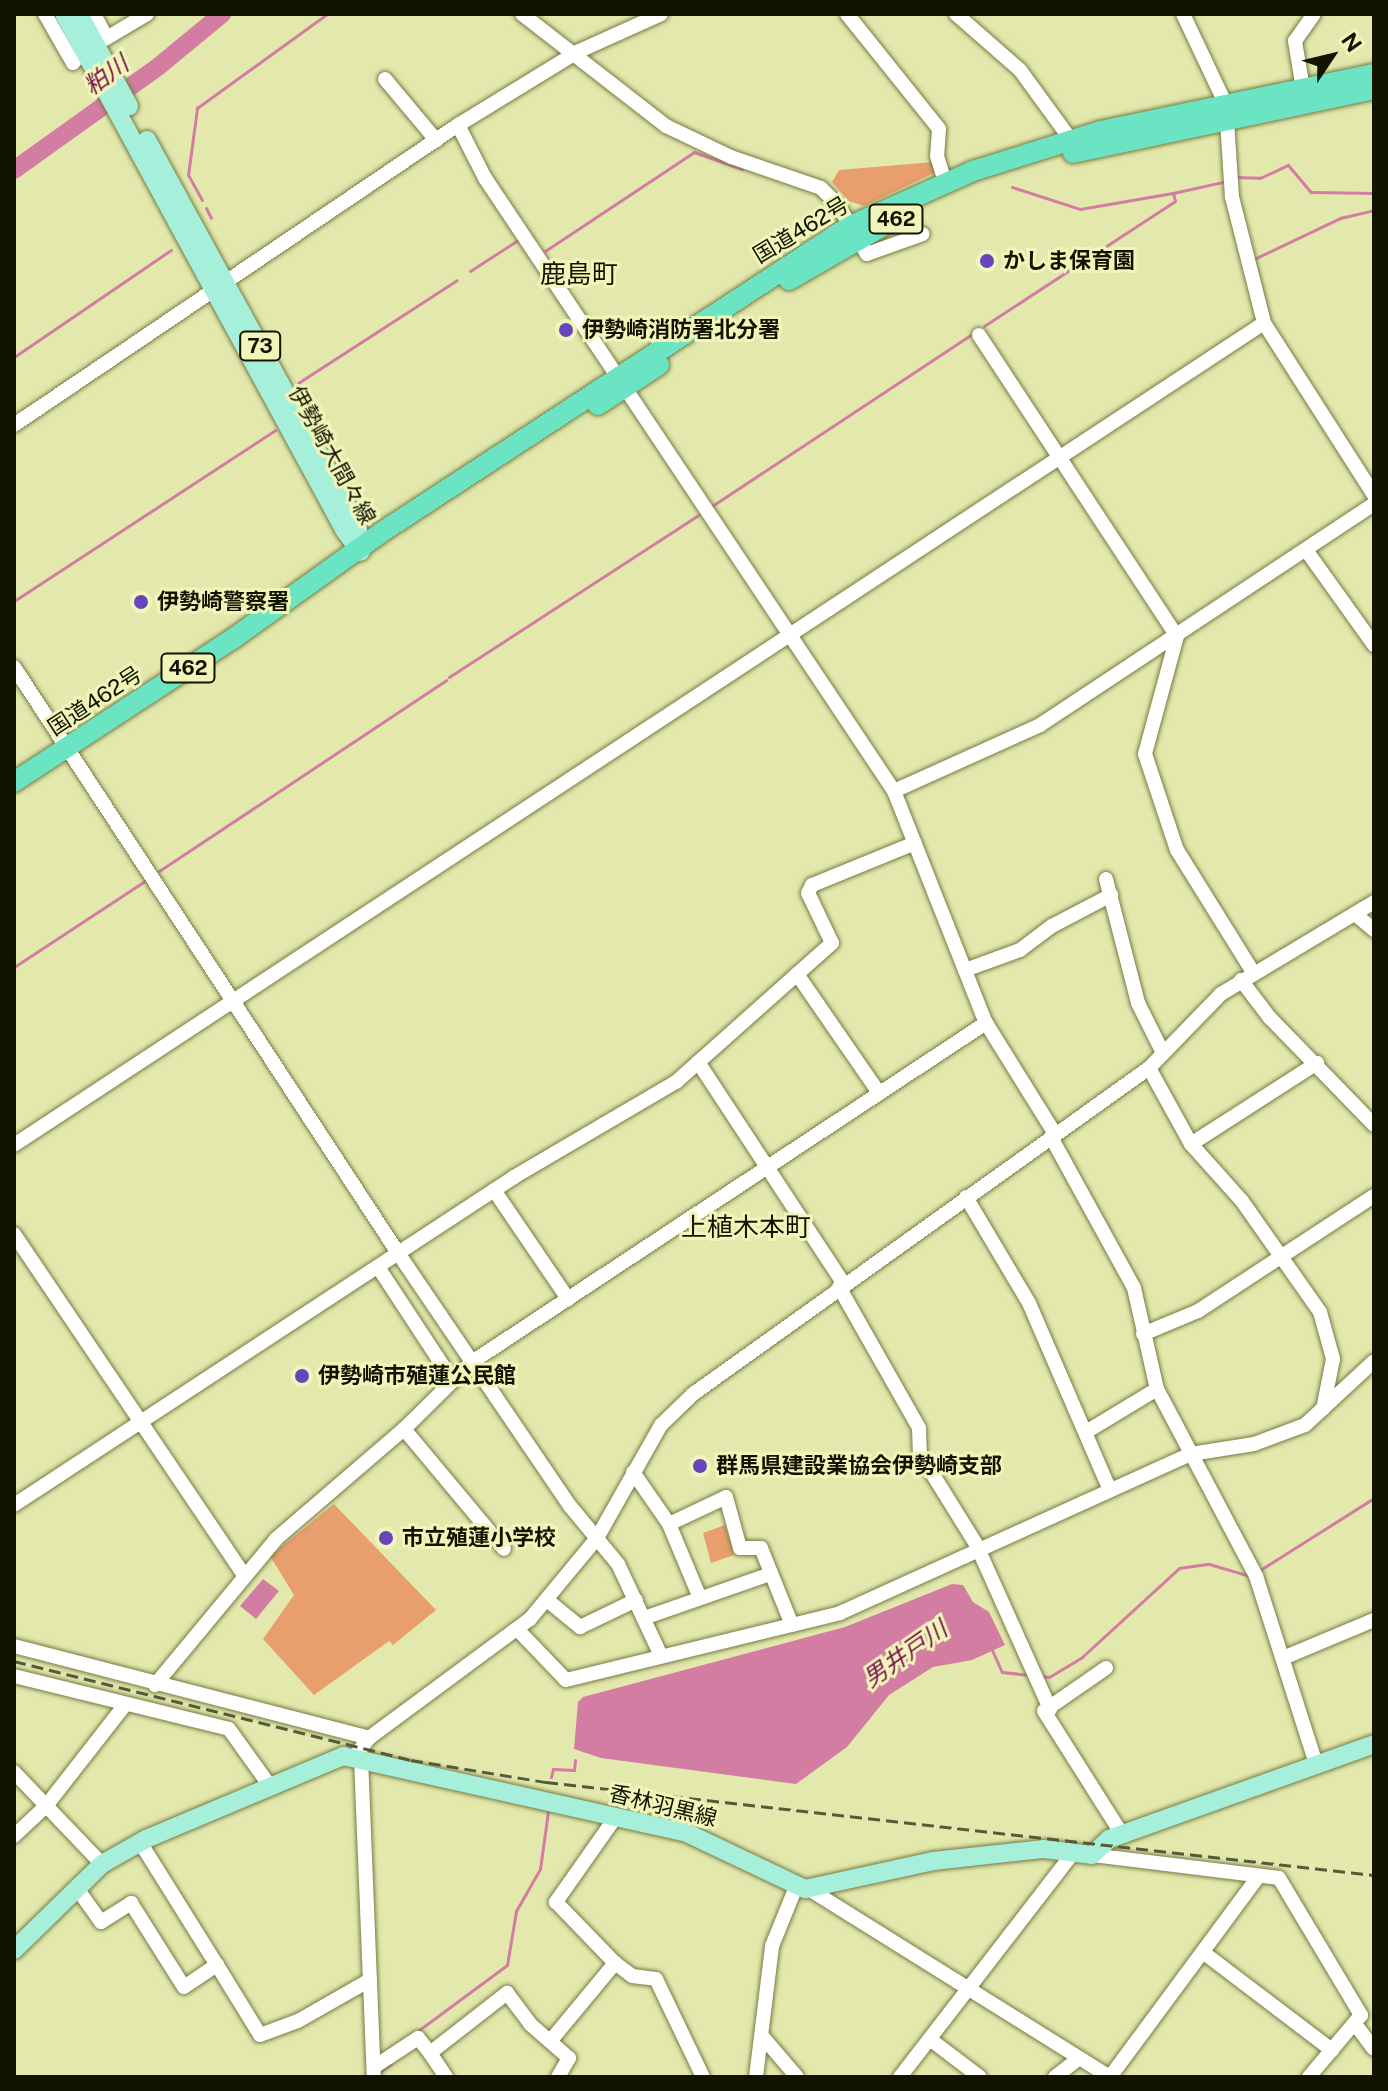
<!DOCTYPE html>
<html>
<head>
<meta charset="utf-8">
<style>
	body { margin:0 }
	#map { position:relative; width:1388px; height:2091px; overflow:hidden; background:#e3e9ad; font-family:"Public Sans","Noto Sans JP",sans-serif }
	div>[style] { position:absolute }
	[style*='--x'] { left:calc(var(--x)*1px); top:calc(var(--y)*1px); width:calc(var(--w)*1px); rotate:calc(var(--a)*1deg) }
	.green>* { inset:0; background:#e99e6e }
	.water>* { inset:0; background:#d37da3 }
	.stream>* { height:3px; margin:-1.5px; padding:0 1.5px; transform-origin:1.5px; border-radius:1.5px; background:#d37da3 }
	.river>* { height:18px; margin:-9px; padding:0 9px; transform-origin:9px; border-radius:9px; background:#d37da3 }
	.roads { filter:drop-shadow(0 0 2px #777b43) drop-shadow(0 0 2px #777b43) }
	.minor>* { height:14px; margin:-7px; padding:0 7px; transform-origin:7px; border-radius:7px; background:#fff }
	.major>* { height:18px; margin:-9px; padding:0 9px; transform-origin:9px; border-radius:9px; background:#a6efda }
	.highway>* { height:20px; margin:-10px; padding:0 10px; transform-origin:10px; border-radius:10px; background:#6ae4c2 }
	.rail>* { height:3px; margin-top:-1.5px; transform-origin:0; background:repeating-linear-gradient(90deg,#575a39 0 12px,transparent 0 18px) }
	.dots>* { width:22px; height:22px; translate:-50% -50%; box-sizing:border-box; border:4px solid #f0f6b9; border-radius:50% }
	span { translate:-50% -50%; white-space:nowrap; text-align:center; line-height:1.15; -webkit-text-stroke:6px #f0f6b9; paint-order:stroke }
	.shield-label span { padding:2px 6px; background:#f0f6b9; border:2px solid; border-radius:6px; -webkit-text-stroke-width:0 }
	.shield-label { font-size:20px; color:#121300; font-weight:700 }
	.street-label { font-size:22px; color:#121300 }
	.poi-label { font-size:22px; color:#121300; font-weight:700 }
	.left { translate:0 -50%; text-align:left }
	.water-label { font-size:24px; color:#770e4a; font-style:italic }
	.quarter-label { font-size:26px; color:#121300 }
	.frame { position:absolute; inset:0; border:16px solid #121300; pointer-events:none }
	.north { position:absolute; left:1292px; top:16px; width:80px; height:80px; -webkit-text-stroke:6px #f0f6b9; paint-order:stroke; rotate:55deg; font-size:22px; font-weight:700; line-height:32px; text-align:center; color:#121300 }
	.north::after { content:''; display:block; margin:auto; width:28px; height:36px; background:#121300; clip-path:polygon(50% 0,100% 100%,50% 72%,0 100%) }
</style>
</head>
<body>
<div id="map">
	<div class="green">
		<div style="clip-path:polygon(934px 162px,936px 172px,864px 206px,849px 201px,832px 182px,839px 170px)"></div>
		<div style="clip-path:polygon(334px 1504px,436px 1610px,393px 1645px,389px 1641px,314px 1695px,263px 1639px,294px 1595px,270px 1556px)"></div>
		<div style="clip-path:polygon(725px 1525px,734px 1555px,711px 1563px,703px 1533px)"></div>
	</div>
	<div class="water">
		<div style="clip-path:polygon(263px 1579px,279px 1591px,256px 1619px,240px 1606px)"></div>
		<div style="clip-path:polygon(952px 1584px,963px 1585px,973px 1602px,989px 1612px,1005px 1645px,972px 1660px,933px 1667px,889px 1695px,847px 1747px,796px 1784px,601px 1758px,574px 1749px,578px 1702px,583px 1697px,845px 1627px)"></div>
	</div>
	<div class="stream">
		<div style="--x:1235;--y:177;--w:25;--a:2"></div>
		<div style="--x:1260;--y:178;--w:31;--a:-25"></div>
		<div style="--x:1288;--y:165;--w:35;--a:50"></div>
		<div style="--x:1311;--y:192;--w:63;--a:0.9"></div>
		<div style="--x:1012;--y:187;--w:71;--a:17.9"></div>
		<div style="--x:1080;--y:209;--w:94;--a:-9.8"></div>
		<div style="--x:202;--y:200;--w:29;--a:-119"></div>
		<div style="--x:188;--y:175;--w:68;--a:-82.3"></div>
		<div style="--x:197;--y:108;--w:160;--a:-35.9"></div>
		<div style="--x:206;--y:208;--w:11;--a:63"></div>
		<div style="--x:545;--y:251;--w:179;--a:-33.6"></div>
		<div style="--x:694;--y:152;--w:51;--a:19.5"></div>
		<div style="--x:1252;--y:260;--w:98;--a:-25.5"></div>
		<div style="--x:1340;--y:218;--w:35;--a:-13"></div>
		<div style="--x:470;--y:271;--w:57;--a:-32.9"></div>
		<div style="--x:984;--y:326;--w:228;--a:-33.2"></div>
		<div style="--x:1175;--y:201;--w:8;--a:-104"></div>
		<div style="--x:1173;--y:193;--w:55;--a:-12.5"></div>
		<div style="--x:14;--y:357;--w:190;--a:-34.3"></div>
		<div style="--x:298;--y:383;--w:189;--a:-32.9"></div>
		<div style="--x:712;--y:506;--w:310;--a:-33.5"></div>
		<div style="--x:14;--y:601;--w:312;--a:-33.2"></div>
		<div style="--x:449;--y:677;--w:297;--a:-33"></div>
		<div style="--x:159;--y:871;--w:345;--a:-33.6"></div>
		<div style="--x:14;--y:967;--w:157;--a:-33.3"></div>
		<div style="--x:1260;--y:1570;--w:135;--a:-32.3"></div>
		<div style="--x:992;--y:1650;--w:24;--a:66"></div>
		<div style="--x:1002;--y:1672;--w:28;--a:6"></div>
		<div style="--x:1041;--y:1676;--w:8;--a:7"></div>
		<div style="--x:1049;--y:1677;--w:39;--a:-31"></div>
		<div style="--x:1082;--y:1657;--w:132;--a:-42.5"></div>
		<div style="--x:1179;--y:1568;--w:30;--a:-8"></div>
		<div style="--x:1209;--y:1564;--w:43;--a:16.3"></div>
		<div style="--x:551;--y:1777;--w:8;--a:-76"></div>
		<div style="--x:553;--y:1769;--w:21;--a:3"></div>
		<div style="--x:574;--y:1770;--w:10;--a:-84"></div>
		<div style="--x:415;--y:2033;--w:114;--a:-36.5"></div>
		<div style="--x:507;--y:1965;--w:55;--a:-80.5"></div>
		<div style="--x:516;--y:1911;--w:48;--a:-60.3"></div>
		<div style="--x:540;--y:1869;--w:59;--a:-82.1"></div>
		<div style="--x:381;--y:2071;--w:12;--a:-35"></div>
	</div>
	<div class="river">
		<div style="--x:14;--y:170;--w:178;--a:-35.6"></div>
		<div style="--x:159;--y:66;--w:82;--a:-39.5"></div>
	</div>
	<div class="roads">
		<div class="minor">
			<div style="--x:45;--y:14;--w:56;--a:60.3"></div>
			<div style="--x:73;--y:63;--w:6;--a:-51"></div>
			<div style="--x:94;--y:14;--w:27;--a:62"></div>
			<div style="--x:522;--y:14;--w:182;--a:37.9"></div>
			<div style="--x:666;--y:126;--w:72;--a:25.5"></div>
			<div style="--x:731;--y:157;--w:95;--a:19"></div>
			<div style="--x:821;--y:188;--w:24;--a:45"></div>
			<div style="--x:838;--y:205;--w:57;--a:59.4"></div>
			<div style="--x:867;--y:254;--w:59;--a:-19.7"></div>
			<div style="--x:847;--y:14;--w:147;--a:51.3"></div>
			<div style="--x:939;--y:129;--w:27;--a:94"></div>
			<div style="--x:937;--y:156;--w:27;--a:73"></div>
			<div style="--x:956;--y:14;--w:85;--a:41.2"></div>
			<div style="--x:1020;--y:70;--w:87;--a:53.9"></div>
			<div style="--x:1183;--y:14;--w:101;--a:64.7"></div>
			<div style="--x:1226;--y:105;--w:92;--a:86.3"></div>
			<div style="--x:1232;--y:197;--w:130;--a:75.7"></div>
			<div style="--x:1264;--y:323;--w:204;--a:57.4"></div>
			<div style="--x:105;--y:39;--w:49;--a:-30.8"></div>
			<div style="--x:385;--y:79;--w:80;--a:50.1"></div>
			<div style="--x:1303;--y:89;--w:49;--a:-99.5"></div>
			<div style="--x:1295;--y:41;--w:33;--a:-55"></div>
			<div style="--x:458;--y:125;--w:59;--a:63"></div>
			<div style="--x:485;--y:178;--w:737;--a:56.29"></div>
			<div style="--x:894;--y:791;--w:250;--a:68.4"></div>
			<div style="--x:986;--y:1023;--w:131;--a:58.1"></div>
			<div style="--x:979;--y:335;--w:360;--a:56.7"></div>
			<div style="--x:1177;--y:636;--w:122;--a:105.2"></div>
			<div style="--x:1145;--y:754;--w:101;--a:71.6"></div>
			<div style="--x:1177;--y:850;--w:144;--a:58.1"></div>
			<div style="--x:14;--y:425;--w:536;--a:-34.05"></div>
			<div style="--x:458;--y:125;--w:140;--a:-31.5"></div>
			<div style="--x:577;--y:52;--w:92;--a:-24.3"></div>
			<div style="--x:1306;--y:550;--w:117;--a:54.4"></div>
			<div style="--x:14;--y:667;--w:701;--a:56.76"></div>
			<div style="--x:398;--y:1253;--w:306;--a:55.8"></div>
			<div style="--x:570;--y:1506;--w:75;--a:50.4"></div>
			<div style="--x:618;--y:1564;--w:102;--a:64.9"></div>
			<div style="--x:894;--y:791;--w:160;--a:-24.3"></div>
			<div style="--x:1040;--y:725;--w:400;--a:-33.5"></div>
			<div style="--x:1106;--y:879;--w:128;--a:75.5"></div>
			<div style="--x:1138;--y:1003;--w:56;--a:63.4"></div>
			<div style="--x:1355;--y:914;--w:25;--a:40"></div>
			<div style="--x:965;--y:970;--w:59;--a:-20"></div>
			<div style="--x:1020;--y:950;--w:40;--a:-37"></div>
			<div style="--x:1052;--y:926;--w:67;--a:-27.7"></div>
			<div style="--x:797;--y:974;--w:145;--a:55.4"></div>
			<div style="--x:1241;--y:980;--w:48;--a:52.7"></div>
			<div style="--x:1270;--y:1018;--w:149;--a:45.8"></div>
			<div style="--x:698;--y:1062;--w:266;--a:56.7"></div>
			<div style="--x:1149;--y:1068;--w:87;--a:61.1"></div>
			<div style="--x:1191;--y:1144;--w:76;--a:48.2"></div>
			<div style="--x:1242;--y:1201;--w:136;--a:54.9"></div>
			<div style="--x:1320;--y:1312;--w:49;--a:74.5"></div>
			<div style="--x:1333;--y:1359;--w:51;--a:101.3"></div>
			<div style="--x:1051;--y:1137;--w:172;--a:61.2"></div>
			<div style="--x:1134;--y:1288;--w:104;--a:77.2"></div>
			<div style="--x:1157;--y:1389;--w:212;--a:62.1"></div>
			<div style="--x:1256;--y:1576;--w:197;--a:72.3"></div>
			<div style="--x:1191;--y:1144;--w:150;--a:-32.7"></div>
			<div style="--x:14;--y:1145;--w:1496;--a:-33.33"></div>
			<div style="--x:494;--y:1190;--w:132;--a:55.8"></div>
			<div style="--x:966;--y:1197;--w:123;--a:59.3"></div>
			<div style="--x:1029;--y:1303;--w:204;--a:66.6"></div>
			<div style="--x:14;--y:1234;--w:411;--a:56"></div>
			<div style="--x:378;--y:1267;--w:136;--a:56.7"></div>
			<div style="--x:839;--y:1287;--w:162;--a:60.4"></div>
			<div style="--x:919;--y:1428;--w:26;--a:88"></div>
			<div style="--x:920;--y:1454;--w:106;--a:58.1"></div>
			<div style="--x:976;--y:1544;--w:181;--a:65.8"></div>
			<div style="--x:1143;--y:1334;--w:60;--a:-22.7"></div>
			<div style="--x:1198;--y:1311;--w:210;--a:-33.2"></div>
			<div style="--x:404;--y:1429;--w:156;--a:50.2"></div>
			<div style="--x:1086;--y:1432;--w:83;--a:-31.2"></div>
			<div style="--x:633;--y:1472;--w:63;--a:55.3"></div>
			<div style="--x:669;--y:1524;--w:80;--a:67.3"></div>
			<div style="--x:14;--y:1505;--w:598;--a:-33.26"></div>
			<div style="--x:514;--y:1177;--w:188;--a:-30.4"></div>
			<div style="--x:676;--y:1082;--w:209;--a:-41.7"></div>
			<div style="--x:832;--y:943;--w:55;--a:-115.6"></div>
			<div style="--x:808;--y:893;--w:9;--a:-63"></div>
			<div style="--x:812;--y:885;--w:111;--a:-22.2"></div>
			<div style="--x:669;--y:1524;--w:63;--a:-25.3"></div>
			<div style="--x:726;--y:1497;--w:53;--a:74.6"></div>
			<div style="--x:740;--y:1548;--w:21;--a:0"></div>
			<div style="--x:761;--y:1548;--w:83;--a:68.1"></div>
			<div style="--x:547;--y:1600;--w:43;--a:39.3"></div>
			<div style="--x:580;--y:1627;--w:62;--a:-25.7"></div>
			<div style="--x:644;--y:1618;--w:133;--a:-19.2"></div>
			<div style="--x:518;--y:1630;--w:69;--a:46.2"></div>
			<div style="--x:566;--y:1680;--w:282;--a:-13.7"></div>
			<div style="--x:840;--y:1613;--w:385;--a:-24.4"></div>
			<div style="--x:1191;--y:1454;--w:64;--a:-9"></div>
			<div style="--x:1254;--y:1444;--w:54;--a:-20.4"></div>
			<div style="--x:1305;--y:1425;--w:94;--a:-42.8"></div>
			<div style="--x:14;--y:1646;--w:367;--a:14.5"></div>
			<div style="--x:1283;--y:1658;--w:99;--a:-22.7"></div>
			<div style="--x:1106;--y:1668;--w:75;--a:145.3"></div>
			<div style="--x:1044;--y:1711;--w:148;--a:57.7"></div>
			<div style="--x:14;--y:1676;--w:221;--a:13.8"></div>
			<div style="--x:229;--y:1729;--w:70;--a:54.3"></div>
			<div style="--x:155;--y:1685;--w:190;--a:-50.3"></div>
			<div style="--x:276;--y:1539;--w:169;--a:-40.7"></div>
			<div style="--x:404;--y:1429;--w:95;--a:-44.6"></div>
			<div style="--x:472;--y:1362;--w:616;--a:-33.41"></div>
			<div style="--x:355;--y:1756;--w:23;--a:-52"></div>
			<div style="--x:369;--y:1738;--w:200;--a:-36.5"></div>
			<div style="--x:530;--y:1619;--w:105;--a:-50.4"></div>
			<div style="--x:597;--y:1538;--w:130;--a:-60.5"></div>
			<div style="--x:661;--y:1425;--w:45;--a:-44.1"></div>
			<div style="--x:693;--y:1394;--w:561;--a:-35.56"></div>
			<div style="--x:1149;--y:1068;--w:103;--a:-45.8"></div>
			<div style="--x:1221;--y:994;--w:179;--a:-31"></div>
			<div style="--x:361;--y:1758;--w:319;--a:87.7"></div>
			<div style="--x:14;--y:1772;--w:127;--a:46.3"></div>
			<div style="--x:615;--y:1818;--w:103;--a:125.1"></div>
			<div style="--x:556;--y:1902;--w:85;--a:46"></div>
			<div style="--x:615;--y:1963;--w:21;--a:37"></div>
			<div style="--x:632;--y:1976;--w:24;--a:7"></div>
			<div style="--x:656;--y:1979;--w:109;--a:64.4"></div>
			<div style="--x:14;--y:1836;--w:44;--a:-43.2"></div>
			<div style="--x:46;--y:1806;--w:127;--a:-52"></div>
			<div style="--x:140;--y:1842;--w:145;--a:58"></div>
			<div style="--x:1092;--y:1855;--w:188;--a:7"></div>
			<div style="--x:1279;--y:1878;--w:160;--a:59.1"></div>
			<div style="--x:1361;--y:2015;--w:81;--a:130"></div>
			<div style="--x:76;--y:1887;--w:43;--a:54.5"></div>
			<div style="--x:101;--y:1922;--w:36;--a:-32"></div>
			<div style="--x:131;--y:1903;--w:99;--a:57.8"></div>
			<div style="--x:184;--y:1987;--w:40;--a:-34"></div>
			<div style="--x:217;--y:1965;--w:82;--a:58.4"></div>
			<div style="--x:260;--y:2035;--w:40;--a:-20.2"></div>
			<div style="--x:298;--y:2021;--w:83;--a:-29.7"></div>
			<div style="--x:809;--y:1889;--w:355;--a:32"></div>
			<div style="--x:1204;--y:1953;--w:161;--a:37.2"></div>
			<div style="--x:1355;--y:2024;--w:31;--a:53"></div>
			<div style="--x:762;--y:2036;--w:54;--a:49.5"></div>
			<div style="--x:552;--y:2039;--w:99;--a:-50.3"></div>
			<div style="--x:931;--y:2040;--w:61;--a:37.1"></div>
			<div style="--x:430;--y:2053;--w:29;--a:56"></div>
			<div style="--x:374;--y:2067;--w:53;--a:-33.4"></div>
			<div style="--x:418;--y:2038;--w:19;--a:51"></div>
			<div style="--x:430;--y:2053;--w:98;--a:-37.9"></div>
			<div style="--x:507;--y:1993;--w:39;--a:53"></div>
			<div style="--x:530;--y:2024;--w:52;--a:41.1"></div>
			<div style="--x:569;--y:2058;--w:22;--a:120"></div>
			<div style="--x:756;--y:2077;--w:132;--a:-83"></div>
			<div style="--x:772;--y:1946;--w:64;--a:-67.9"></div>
			<div style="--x:900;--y:2077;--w:283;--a:-52.3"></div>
			<div style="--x:1055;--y:2077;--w:28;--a:-38"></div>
			<div style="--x:1110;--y:2077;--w:250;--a:-53.5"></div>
		</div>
		<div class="major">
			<div style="--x:64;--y:14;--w:588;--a:61.48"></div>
			<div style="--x:345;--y:531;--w:26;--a:53"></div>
			<div style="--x:79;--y:14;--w:105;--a:61.5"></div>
			<div style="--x:147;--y:140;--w:438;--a:61.3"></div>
			<div style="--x:357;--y:524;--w:24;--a:81"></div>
			<div style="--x:14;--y:1950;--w:123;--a:-44.3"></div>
			<div style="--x:102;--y:1864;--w:51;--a:-29.6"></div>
			<div style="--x:146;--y:1839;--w:214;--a:-22.8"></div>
			<div style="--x:343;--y:1756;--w:353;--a:12.6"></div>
			<div style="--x:687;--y:1833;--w:131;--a:25.4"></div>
			<div style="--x:805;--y:1889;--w:131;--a:-12.3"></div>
			<div style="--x:933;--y:1861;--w:112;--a:-6.2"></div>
			<div style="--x:1044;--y:1849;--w:48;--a:7.1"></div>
			<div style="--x:1092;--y:1855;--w:23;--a:-43"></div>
			<div style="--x:1109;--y:1839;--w:282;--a:-19.7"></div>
		</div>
		<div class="highway">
			<div style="--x:1073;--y:153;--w:308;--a:-12"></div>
			<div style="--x:789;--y:280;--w:120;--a:-30"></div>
			<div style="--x:598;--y:405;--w:73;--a:-33.3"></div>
			<div style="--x:14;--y:782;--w:263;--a:-33.2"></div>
			<div style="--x:234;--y:638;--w:182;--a:-35.6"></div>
			<div style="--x:382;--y:532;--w:559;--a:-33.18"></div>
			<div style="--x:850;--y:226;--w:135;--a:-24.1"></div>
			<div style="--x:973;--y:171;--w:134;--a:-17.4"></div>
			<div style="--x:1101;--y:131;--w:279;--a:-11.8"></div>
		</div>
	</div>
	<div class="rail">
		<div style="--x:14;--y:1661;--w:409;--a:14"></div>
		<div style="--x:411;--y:1760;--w:137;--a:9.3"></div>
		<div style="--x:546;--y:1782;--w:833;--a:6.41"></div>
	</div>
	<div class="dots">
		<div style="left:987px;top:261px;background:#6945bd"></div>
		<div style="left:566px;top:330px;background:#6945bd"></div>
		<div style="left:141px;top:602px;background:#6945bd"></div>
		<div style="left:302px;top:1376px;background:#6945bd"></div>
		<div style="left:700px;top:1466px;background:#6945bd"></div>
		<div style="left:386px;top:1538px;background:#6945bd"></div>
	</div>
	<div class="shield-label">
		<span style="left:896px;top:219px">462</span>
		<span style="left:260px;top:346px">73</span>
		<span style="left:188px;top:668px">462</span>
	</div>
	<div class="street-label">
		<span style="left:801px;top:230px;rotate:-31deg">国道462号</span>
		<span style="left:332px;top:455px;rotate:61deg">伊勢崎大間々線</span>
		<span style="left:95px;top:701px;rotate:-33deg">国道462号</span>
		<span style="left:663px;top:1806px;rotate:14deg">香林羽黒線</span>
	</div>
	<div class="poi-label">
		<span class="left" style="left:1003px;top:261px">かしま保育園</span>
		<span class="left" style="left:582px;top:330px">伊勢崎消防署北分署</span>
		<span class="left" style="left:157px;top:602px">伊勢崎警察署</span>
		<span class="left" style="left:318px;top:1376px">伊勢崎市殖蓮公民館</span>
		<span class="left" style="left:716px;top:1466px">群馬県建設業協会伊勢崎支部</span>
		<span class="left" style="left:402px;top:1538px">市立殖蓮小学校</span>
	</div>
	<div class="water-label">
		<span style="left:106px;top:75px;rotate:-36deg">粕川</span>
		<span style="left:905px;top:1654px;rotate:-35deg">男井戸川</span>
	</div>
	<div class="quarter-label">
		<span style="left:579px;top:274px">鹿島町</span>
		<span style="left:746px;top:1227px">上植木本町</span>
	</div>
	<div class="frame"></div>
	<div class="north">N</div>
</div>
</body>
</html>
